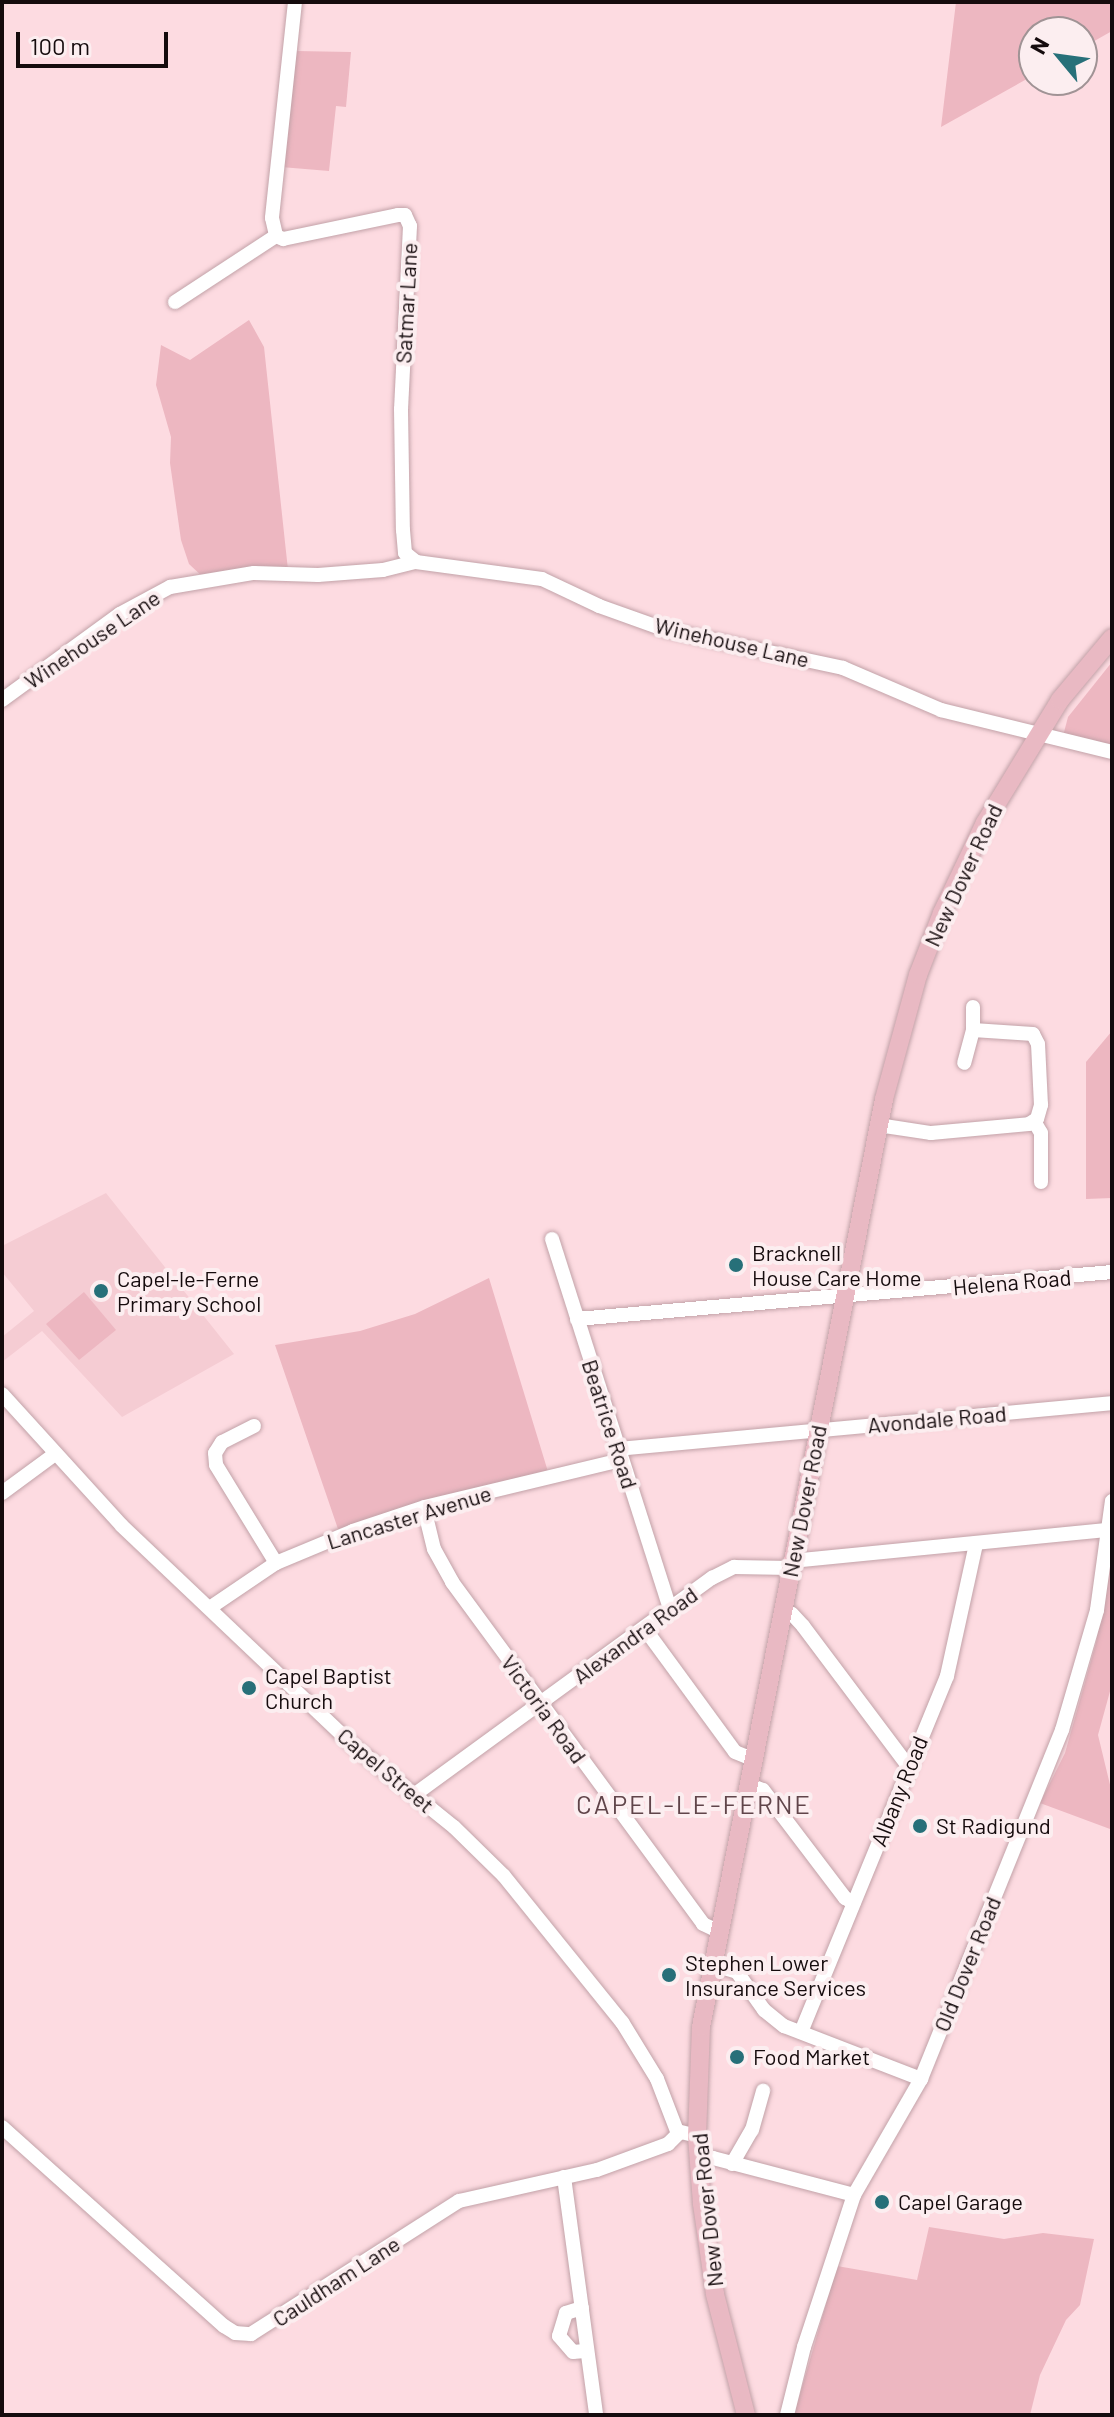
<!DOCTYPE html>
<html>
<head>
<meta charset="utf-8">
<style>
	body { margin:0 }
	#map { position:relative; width:1114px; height:2417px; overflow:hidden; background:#fddbe1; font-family:Barlow,sans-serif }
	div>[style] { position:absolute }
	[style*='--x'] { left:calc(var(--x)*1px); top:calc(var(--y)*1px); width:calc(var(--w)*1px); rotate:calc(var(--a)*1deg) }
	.built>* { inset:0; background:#f5ccd3 }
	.green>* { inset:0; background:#edb7c1 }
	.roads { filter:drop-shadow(0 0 2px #c2a2a8) drop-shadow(0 0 2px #c2a2a8) }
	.minor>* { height:14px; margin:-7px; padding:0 7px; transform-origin:7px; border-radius:7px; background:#fff }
	.major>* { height:18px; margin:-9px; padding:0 9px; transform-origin:9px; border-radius:9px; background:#e9b9c3 }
	.dots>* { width:22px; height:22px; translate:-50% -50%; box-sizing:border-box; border:4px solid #fceef0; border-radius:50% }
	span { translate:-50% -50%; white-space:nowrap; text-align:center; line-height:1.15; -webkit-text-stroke:8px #fceef0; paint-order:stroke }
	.street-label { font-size:22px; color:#150b0d }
	.poi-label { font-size:22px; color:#150b0d }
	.left { translate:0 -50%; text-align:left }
	.quarter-label { font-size:26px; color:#60454a; letter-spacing:2px }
	.frame { position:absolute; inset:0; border:4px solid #150b0d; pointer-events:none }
	.north { position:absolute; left:1018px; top:16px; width:80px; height:80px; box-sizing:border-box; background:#fceef0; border:2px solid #a09395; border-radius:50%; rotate:299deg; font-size:22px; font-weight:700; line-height:32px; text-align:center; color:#150b0d }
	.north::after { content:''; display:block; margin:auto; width:28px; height:36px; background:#277079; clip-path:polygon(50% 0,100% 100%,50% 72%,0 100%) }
	.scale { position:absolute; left:16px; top:32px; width:152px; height:36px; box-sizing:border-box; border:4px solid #150b0d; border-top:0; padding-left:10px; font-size:24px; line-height:28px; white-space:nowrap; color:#150b0d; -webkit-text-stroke:6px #fceef0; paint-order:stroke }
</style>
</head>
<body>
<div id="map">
	<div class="built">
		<div style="clip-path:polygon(106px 1193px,234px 1354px,122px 1417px,42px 1331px,2px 1362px,2px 1337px,34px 1311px,2px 1272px,2px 1246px)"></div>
	</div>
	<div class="green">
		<div style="clip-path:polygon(956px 2px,1112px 2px,1112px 31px,1082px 48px,1082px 32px,1034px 32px,1034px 75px,941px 127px)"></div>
		<div style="clip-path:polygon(296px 51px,351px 52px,346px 107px,336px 106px,329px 171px,281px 167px)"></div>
		<div style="clip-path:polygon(249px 320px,264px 347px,288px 570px,264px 566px,204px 578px,189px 564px,181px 540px,170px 463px,171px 437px,156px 385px,161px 345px,190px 360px)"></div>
		<div style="clip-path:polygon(1112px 662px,1112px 748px,1063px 736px,1068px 717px)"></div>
		<div style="clip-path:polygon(1112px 1031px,1112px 1198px,1086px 1199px,1086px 1062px)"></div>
		<div style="clip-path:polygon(489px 1278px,549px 1475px,338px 1529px,275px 1345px,360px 1331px,415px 1314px)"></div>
		<div style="clip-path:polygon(84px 1292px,116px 1330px,79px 1360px,46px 1324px)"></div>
		<div style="clip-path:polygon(1112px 1547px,1112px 1684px,1098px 1735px,1112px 1793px,1110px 1829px,1040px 1803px,1065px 1753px,1096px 1643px)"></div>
		<div style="clip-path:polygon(929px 2227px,1004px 2239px,1043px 2233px,1094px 2239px,1080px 2305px,1066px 2320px,1040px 2375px,1030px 2415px,794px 2415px,837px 2266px,917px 2280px)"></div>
	</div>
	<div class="roads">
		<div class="minor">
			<div style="--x:295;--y:2;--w:217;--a:96.1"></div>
			<div style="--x:272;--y:218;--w:18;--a:77"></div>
			<div style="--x:276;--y:236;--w:8;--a:23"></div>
			<div style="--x:283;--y:239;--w:117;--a:-11.8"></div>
			<div style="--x:398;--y:215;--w:7;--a:0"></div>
			<div style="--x:405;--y:215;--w:12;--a:66"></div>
			<div style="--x:410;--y:226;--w:183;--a:92.8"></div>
			<div style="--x:401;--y:409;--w:121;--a:89.1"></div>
			<div style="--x:403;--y:530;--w:23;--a:85"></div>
			<div style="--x:405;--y:553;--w:14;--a:39"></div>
			<div style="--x:175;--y:302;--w:121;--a:-33.2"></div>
			<div style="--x:2;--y:700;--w:146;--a:-36.1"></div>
			<div style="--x:120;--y:614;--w:57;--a:-28.4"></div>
			<div style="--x:170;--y:587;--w:85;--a:-9.5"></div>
			<div style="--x:254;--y:573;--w:64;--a:1.8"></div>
			<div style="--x:318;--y:575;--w:65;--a:-4.4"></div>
			<div style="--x:383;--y:570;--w:34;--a:-14"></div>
			<div style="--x:416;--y:562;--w:127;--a:7.7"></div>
			<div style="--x:542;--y:579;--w:63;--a:25.3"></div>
			<div style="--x:599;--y:606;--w:71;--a:19.7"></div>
			<div style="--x:666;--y:630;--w:181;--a:12.1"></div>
			<div style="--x:843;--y:668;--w:107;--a:23.2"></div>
			<div style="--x:941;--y:710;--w:176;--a:13.8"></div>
			<div style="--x:973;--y:1007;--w:23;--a:90"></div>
			<div style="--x:1034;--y:1121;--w:14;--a:60"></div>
			<div style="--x:1041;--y:1133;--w:49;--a:90"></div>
			<div style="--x:878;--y:1125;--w:54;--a:8.6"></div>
			<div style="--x:931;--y:1133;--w:98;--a:-5.2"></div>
			<div style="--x:1029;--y:1124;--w:9;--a:-32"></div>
			<div style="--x:1037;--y:1119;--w:15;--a:-74"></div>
			<div style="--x:1041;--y:1105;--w:61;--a:-92.8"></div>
			<div style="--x:1038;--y:1044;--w:11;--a:-117"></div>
			<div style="--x:1033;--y:1034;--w:60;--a:-176.2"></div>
			<div style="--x:973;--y:1030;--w:34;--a:105"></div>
			<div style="--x:552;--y:1239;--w:388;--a:72.3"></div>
			<div style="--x:577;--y:1319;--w:537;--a:-5.02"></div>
			<div style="--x:2;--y:1394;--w:178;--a:47.7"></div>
			<div style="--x:122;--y:1526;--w:323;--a:43.5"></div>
			<div style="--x:356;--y:1748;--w:126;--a:38.9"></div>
			<div style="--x:454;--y:1827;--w:70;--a:44.4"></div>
			<div style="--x:504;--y:1876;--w:188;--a:51.1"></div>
			<div style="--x:622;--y:2022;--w:67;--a:58.4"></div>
			<div style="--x:657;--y:2079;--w:56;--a:69"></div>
			<div style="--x:677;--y:2131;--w:21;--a:14"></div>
			<div style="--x:254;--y:1426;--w:36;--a:153"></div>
			<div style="--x:222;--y:1442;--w:13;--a:122"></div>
			<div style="--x:215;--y:1453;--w:12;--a:85"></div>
			<div style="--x:216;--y:1465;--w:115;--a:58.5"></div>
			<div style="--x:618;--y:1449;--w:496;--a:-5.3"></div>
			<div style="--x:2;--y:1493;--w:66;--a:-36.3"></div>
			<div style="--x:424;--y:1508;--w:42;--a:76.3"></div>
			<div style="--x:434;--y:1549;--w:38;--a:61"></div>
			<div style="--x:452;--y:1582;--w:424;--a:53.7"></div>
			<div style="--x:703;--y:1924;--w:17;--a:25"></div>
			<div style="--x:791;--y:1561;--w:320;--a:-5.6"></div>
			<div style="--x:211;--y:1607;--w:78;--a:-34.1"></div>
			<div style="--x:276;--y:1563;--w:83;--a:-22.6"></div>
			<div style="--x:353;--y:1531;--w:76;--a:-18.4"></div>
			<div style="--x:425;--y:1507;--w:202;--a:-13.5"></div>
			<div style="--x:782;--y:1611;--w:10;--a:17"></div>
			<div style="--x:792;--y:1614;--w:16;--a:47"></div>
			<div style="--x:803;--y:1626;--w:176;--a:53.1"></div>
			<div style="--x:645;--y:1629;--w:152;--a:53.8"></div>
			<div style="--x:735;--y:1752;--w:18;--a:22"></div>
			<div style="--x:747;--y:1784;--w:17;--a:21"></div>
			<div style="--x:763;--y:1790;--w:136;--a:52.8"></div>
			<div style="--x:845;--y:1898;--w:10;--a:29"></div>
			<div style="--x:414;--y:1795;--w:369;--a:-36.1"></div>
			<div style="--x:712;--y:1578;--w:25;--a:-27"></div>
			<div style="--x:734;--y:1567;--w:56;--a:1"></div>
			<div style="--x:711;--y:1964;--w:27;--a:17"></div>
			<div style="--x:737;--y:1972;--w:47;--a:54.6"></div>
			<div style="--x:764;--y:2010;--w:26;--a:39"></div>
			<div style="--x:784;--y:2026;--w:147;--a:21.1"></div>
			<div style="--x:801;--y:2032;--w:385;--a:-67.7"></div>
			<div style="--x:947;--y:1676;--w:135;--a:-77.6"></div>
			<div style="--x:2;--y:2127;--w:298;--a:41.9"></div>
			<div style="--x:224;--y:2326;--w:13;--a:32"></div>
			<div style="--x:235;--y:2333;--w:16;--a:4"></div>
			<div style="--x:251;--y:2334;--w:247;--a:-32.6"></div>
			<div style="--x:459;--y:2201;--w:141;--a:-12.7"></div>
			<div style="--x:597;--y:2170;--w:76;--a:-20.1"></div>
			<div style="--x:668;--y:2144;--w:16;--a:-45"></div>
			<div style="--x:697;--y:2159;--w:16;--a:-4"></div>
			<div style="--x:713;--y:2158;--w:146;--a:14.7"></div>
			<div style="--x:732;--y:2164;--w:39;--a:-60"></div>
			<div style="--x:752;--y:2130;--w:41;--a:-74.2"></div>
			<div style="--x:564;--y:2177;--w:240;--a:82.3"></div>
			<div style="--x:582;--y:2308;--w:17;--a:163"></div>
			<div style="--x:566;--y:2313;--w:24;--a:107"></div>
			<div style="--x:559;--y:2336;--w:21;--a:49"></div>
			<div style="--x:573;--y:2352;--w:12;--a:-5"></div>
			<div style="--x:787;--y:2415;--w:70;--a:-76"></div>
			<div style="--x:804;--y:2347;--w:160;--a:-71.8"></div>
			<div style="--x:854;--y:2195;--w:134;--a:-60"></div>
			<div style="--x:921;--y:2079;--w:376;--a:-68"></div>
			<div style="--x:1062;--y:1730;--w:125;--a:-73.7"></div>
			<div style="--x:1097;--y:1610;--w:110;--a:-82.2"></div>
		</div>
		<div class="major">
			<div style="--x:746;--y:2415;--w:125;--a:-104.4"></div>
			<div style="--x:715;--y:2294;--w:91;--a:-98.2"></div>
			<div style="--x:702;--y:2204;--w:68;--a:-94.2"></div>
			<div style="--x:697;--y:2136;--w:109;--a:-87.9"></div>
			<div style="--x:701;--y:2027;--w:946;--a:-78.84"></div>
			<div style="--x:884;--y:1099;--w:129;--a:-74.7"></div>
			<div style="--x:918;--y:975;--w:66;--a:-68.8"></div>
			<div style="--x:942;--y:913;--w:100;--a:-64.5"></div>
			<div style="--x:985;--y:823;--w:144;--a:-58.6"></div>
			<div style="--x:1060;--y:700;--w:81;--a:-50"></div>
		</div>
	</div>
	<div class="dots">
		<div style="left:736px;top:1265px;background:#277079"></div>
		<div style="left:101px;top:1291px;background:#277079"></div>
		<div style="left:249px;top:1688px;background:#277079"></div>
		<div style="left:920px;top:1826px;background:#277079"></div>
		<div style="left:669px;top:1975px;background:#277079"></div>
		<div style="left:737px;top:2057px;background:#277079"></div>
		<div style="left:882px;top:2202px;background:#277079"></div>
	</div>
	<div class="street-label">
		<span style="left:406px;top:303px;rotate:-87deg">Satmar Lane</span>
		<span style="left:92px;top:639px;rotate:-34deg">Winehouse Lane</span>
		<span style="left:732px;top:642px;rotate:13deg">Winehouse Lane</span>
		<span style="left:963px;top:875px;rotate:-65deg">New Dover Road</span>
		<span style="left:1012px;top:1282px;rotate:-5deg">Helena Road</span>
		<span style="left:937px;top:1419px;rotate:-5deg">Avondale Road</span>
		<span style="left:610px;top:1424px;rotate:72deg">Beatrice Road</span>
		<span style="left:804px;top:1501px;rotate:-79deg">New Dover Road</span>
		<span style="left:409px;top:1517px;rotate:-17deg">Lancaster Avenue</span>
		<span style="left:635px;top:1635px;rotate:-36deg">Alexandra Road</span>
		<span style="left:544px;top:1709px;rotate:54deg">Victoria Road</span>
		<span style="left:386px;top:1770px;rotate:40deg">Capel Street</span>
		<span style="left:899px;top:1791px;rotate:-68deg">Albany Road</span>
		<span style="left:967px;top:1964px;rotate:-68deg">Old Dover Road</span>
		<span style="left:707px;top:2210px;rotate:-96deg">New Dover Road</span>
		<span style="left:336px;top:2281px;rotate:-33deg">Cauldham Lane</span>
	</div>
	<div class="poi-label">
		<span class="left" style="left:752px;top:1265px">Bracknell<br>House Care Home</span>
		<span class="left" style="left:117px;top:1291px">Capel-le-Ferne<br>Primary School</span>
		<span class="left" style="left:265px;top:1688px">Capel Baptist<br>Church</span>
		<span class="left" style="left:936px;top:1826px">St Radigund</span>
		<span class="left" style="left:685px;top:1975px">Stephen Lower<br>Insurance Services</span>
		<span class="left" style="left:753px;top:2057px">Food Market</span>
		<span class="left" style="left:898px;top:2202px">Capel Garage</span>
	</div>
	<div class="quarter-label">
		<span style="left:694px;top:1804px">CAPEL-LE-FERNE</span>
	</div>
	<div class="frame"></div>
	<div class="north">N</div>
	<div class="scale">100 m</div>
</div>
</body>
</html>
